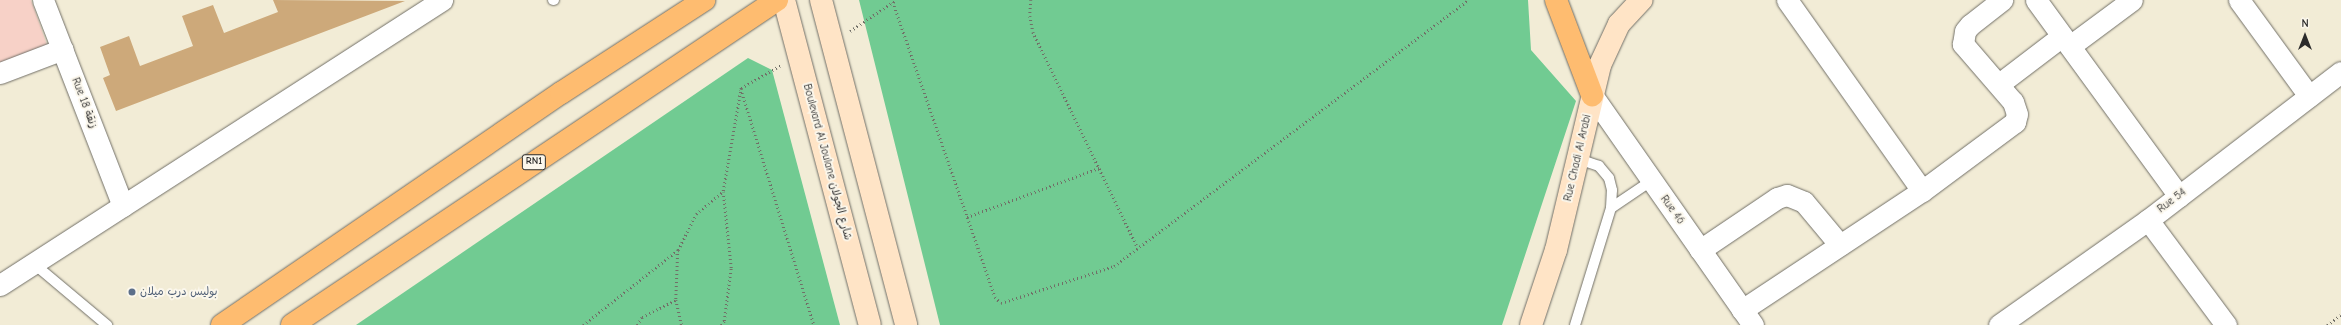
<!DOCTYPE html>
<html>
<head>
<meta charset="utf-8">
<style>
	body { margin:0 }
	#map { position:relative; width:2341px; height:325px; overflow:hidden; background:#f2ecd6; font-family:"Comic Neue","Playpen Sans Arabic",sans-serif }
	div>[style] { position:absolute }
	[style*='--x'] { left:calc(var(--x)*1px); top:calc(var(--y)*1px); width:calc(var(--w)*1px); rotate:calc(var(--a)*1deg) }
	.built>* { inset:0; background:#f7d1c7 }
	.green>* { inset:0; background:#71cb92 }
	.building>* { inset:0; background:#cda97a }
	.path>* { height:2.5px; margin-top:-1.25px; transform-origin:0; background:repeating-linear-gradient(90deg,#716f67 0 1px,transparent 0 4px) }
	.roads { filter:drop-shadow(0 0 1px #716f67) drop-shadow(0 0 1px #716f67) }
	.lane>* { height:10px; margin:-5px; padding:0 5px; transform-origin:5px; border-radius:5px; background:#fff }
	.street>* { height:21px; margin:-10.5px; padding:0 10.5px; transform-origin:10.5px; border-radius:10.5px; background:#fff }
	.secondary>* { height:22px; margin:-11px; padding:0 11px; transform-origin:11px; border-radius:11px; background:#ffe4c6 }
	.highway>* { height:22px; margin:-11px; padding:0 11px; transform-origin:11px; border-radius:11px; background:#febc70 }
	.dots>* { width:11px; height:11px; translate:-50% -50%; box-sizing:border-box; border:2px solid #fbf7ec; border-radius:50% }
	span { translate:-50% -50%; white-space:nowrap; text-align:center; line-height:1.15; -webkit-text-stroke:4px #fbf7ec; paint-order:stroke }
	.shield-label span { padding:1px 3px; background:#fbf7ec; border:1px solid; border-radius:3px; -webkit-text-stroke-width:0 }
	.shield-label { font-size:10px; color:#2b2b2b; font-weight:700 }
	.street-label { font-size:11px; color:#2b2b2b }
	.service-label { font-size:11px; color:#4e5e75 }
	.left { translate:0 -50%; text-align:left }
	.north { position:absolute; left:2285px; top:16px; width:40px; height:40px; -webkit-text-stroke:3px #fbf7ec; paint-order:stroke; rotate:0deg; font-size:11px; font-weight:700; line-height:16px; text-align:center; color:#2b2b2b }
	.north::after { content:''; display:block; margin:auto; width:14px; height:18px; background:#2b2b2b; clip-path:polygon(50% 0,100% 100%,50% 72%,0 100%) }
</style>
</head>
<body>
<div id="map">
	<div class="built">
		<div style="clip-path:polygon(0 0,31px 0,47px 45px,0 63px)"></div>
	</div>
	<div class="green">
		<div style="clip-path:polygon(859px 0,1528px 0,1531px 50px,1576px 101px,1502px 325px,940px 325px)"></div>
		<div style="clip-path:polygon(748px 58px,772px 70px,840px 325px,356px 325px)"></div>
	</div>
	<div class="building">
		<div style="clip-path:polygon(273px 0,405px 1px,116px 111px,103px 78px,110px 75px,100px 47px,129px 36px,140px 66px,193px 46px,182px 16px,213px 5px,224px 33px,278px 12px)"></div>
	</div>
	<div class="path">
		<div style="--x:1031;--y:0;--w:16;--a:94"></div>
		<div style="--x:1030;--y:16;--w:16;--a:79"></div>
		<div style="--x:1033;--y:32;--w:240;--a:64.1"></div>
		<div style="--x:893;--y:2;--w:312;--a:70.9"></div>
		<div style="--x:995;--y:297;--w:8;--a:45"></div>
		<div style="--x:1001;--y:303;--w:119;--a:-18.1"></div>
		<div style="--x:1114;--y:266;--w:443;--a:-36.9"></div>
		<div style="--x:850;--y:31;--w:55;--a:-34"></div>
		<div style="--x:741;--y:89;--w:247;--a:72.8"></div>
		<div style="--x:967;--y:217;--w:141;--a:-20.4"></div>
		<div style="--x:678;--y:250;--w:50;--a:92.3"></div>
		<div style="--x:676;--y:300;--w:26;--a:77"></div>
		<div style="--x:583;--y:325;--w:121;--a:-38.3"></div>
		<div style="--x:678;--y:250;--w:40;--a:-63.4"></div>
		<div style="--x:696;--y:214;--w:35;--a:-40"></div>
		<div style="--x:723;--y:191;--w:105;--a:-80.1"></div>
		<div style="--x:741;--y:88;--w:46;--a:-29.9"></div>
		<div style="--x:637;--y:325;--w:9;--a:-58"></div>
		<div style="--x:642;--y:317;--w:38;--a:-27"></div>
		<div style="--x:721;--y:325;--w:5;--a:-53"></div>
		<div style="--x:724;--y:321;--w:53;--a:-82.5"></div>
		<div style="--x:731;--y:268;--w:76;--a:-96"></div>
		<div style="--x:2327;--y:325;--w:17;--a:-36"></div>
	</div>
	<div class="roads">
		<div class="lane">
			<div style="--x:553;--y:0;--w:1;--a:0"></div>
			<div style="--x:1611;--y:208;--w:48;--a:-34"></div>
			<div style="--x:33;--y:263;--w:97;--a:40"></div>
			<div style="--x:1575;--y:325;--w:122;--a:-72.9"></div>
			<div style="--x:1611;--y:208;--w:18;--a:-87"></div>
			<div style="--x:1612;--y:190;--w:12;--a:-104"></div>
			<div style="--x:1609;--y:178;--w:16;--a:-130"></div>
			<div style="--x:1599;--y:166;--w:21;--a:-161"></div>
		</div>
		<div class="street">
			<div style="--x:43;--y:0;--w:221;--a:68.8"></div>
			<div style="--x:1787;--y:0;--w:234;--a:54.7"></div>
			<div style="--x:2036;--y:0;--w:243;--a:53.9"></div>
			<div style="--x:2239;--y:0;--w:119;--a:53.9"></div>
			<div style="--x:2070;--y:46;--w:77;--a:-36.6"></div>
			<div style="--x:0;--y:73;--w:67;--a:-20.9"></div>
			<div style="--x:1999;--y:84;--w:79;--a:-37.3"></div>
			<div style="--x:1592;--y:95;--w:281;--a:55"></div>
			<div style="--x:2148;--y:220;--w:131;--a:53.4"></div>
			<div style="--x:1700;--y:250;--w:93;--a:-34"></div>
			<div style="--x:1777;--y:198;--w:10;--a:-17"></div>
			<div style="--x:1787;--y:195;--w:18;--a:22"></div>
			<div style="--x:1804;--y:202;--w:56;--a:50.1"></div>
			<div style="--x:0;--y:285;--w:526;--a:-32.81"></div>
			<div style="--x:1742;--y:310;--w:216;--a:-33.5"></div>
			<div style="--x:1922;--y:191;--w:116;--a:-36.6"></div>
			<div style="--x:2015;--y:122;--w:8;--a:-76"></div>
			<div style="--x:2017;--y:114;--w:13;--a:-108"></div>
			<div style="--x:2013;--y:102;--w:77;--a:-130.8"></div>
			<div style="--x:1963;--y:44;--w:13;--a:-81"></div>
			<div style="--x:1965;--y:31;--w:8;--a:-50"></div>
			<div style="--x:1970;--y:25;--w:41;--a:-38"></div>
			<div style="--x:1999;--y:325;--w:182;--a:-35.2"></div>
			<div style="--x:2148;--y:220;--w:243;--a:-37.5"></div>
		</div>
		<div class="secondary">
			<div style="--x:784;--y:0;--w:336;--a:75.2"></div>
			<div style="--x:821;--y:0;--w:336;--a:75.3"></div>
			<div style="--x:1531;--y:325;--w:79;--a:-71.6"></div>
			<div style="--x:1556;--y:250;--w:190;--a:-76.6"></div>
			<div style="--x:1600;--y:65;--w:45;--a:-65.1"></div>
			<div style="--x:1619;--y:24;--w:33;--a:-47"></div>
		</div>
		<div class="highway">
			<div style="--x:1556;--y:0;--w:102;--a:69.2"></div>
			<div style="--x:222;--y:325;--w:411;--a:-34.4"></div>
			<div style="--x:561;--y:93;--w:171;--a:-33"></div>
			<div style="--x:292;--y:325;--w:584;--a:-33.83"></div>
		</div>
	</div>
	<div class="dots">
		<div style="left:132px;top:292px;background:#5c6f8a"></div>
	</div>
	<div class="shield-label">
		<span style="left:534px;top:162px">RN1</span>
	</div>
	<div class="street-label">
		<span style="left:84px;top:103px;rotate:69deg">Rue 18 زنقة</span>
		<span style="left:1578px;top:158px;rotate:-77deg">Rue Chadi Al Arabi</span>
		<span style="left:827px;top:162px;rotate:75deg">Boulevard Al Joulane شارع الجولان</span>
		<span style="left:2172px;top:201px;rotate:-37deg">Rue 54</span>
		<span style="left:1672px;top:210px;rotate:54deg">Rue 46</span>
	</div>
	<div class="service-label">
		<span class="left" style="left:140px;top:292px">بوليس درب ميلان</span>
	</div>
	<div class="north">N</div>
</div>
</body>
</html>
